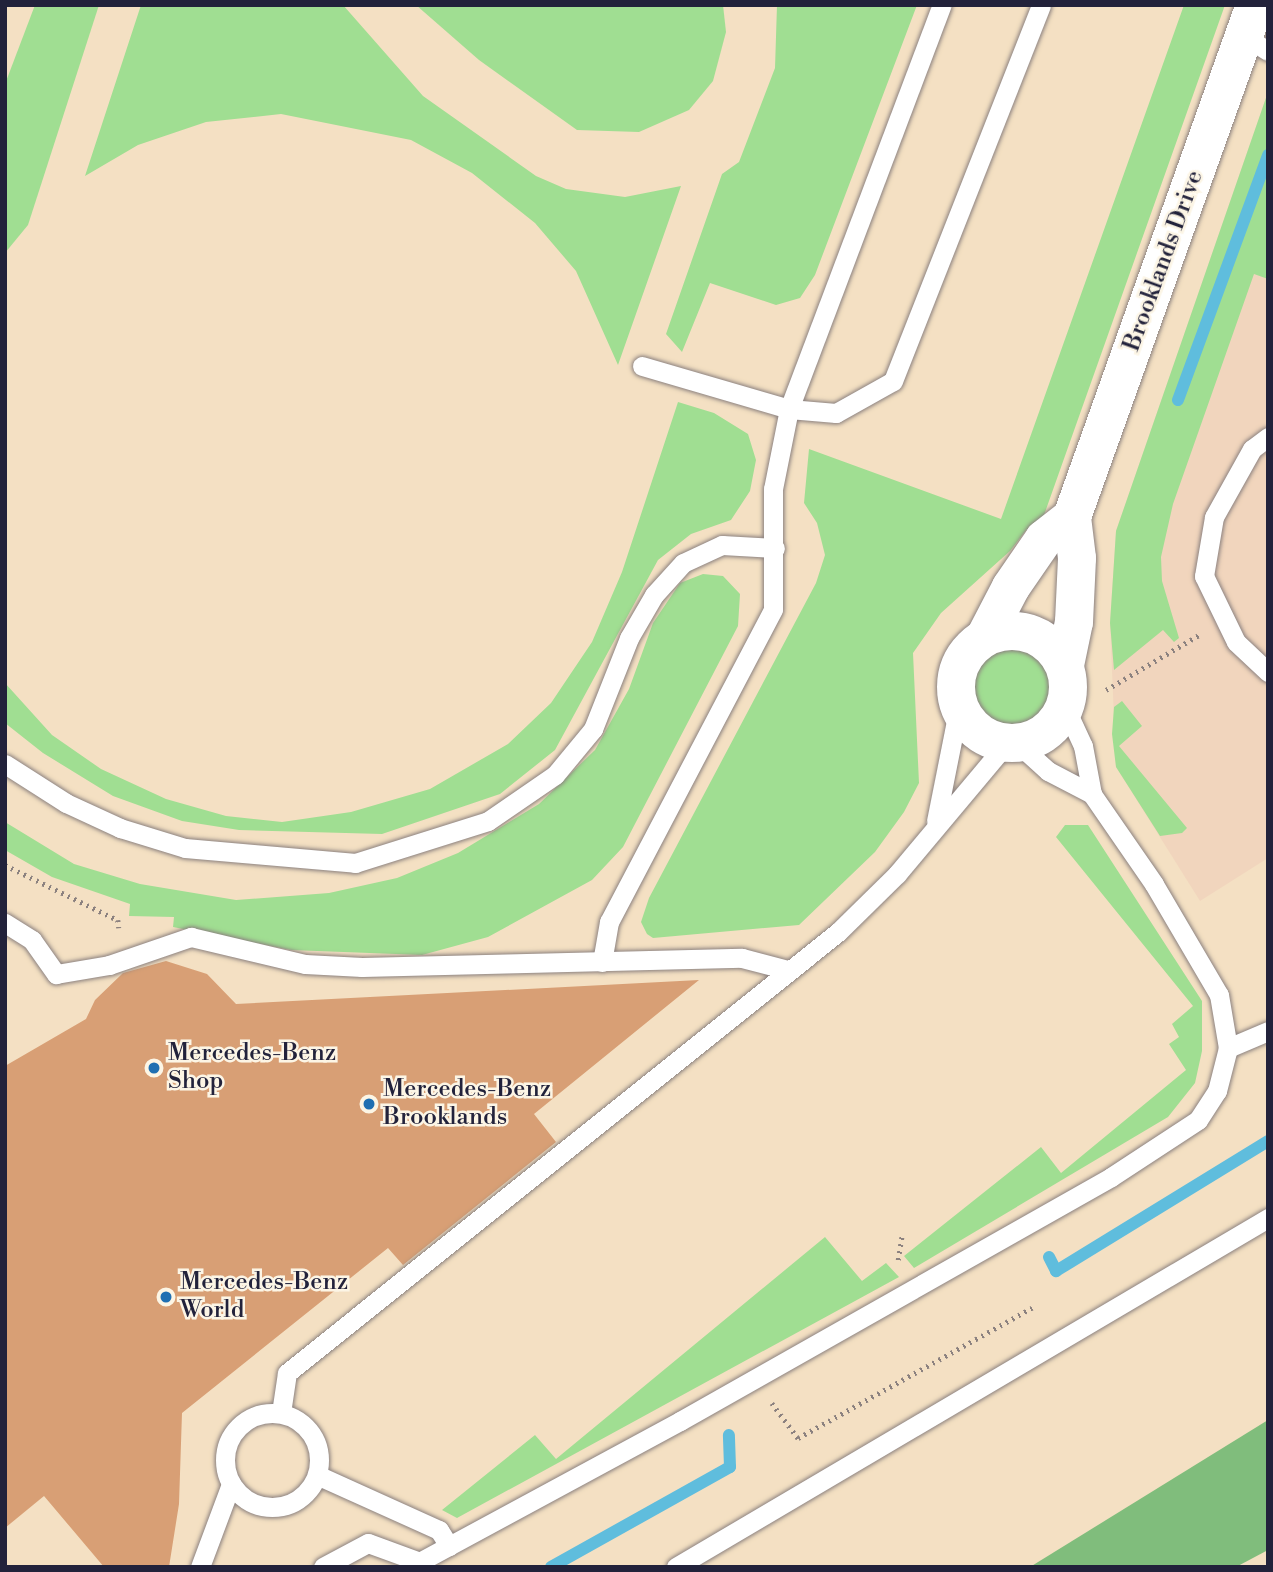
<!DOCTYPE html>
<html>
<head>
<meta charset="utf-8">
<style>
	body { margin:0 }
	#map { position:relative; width:1273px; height:1572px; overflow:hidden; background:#f4e0c3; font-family:"Libre Bodoni",serif }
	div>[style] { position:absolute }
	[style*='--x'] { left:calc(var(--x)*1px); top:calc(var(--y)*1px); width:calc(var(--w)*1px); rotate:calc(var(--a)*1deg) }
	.built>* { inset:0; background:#f1d5bd }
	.green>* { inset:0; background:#a0de92 }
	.round { border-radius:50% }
	.forest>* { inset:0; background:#80bd7c }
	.stream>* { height:12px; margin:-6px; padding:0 6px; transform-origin:6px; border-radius:6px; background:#5fbddd }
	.building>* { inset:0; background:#d89f75 }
	.path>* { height:4.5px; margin-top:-2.25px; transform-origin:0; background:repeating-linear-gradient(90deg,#8b817f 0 2px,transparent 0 7px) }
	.roads { filter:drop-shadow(0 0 2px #8b817f) drop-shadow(0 0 2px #8b817f) }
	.service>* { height:19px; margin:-9.5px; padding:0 9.5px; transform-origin:9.5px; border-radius:9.5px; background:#fff }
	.service>.ring { margin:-9.5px; padding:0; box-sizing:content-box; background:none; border:19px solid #fff; border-radius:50% }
	.minor>* { height:38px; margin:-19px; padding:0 19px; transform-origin:19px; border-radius:19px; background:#fff }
	.minor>.ring { margin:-19px; padding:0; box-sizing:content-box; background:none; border:38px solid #fff; border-radius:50% }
	.dots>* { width:19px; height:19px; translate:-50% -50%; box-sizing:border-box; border:4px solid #fcf5e5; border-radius:50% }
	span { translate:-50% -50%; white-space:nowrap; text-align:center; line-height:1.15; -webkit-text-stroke:5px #fcf5e5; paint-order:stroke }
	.street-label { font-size:24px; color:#22223b }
	.poi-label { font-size:24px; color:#22223b }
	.left { translate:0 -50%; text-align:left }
	.frame { position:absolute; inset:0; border:7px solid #22223b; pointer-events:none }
</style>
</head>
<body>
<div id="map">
	<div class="built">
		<div style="clip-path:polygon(1268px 92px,1268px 858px,1200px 901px,1116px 767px,1110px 623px,1116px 531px)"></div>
	</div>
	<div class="green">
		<div style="clip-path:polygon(35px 5px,99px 5px,28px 225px,5px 253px,5px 84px)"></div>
		<div style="clip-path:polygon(141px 5px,343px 5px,423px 96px,536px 176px,566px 189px,625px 197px,681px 186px,618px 365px,576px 271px,535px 223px,472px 173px,411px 140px,281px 114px,206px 122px,138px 145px,85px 176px)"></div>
		<div style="clip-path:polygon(416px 5px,723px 5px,726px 32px,713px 81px,689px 110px,639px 132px,577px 130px,479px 60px)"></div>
		<div style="clip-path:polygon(777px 5px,917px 5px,815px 275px,800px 298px,776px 305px,710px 283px,682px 352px,666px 334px,722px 174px,739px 162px,775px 68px)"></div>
		<div style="clip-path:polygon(1184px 5px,1225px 5px,1038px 532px,1027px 529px,1010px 551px,941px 613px,913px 653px,919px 783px,904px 812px,875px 852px,799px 925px,653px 938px,647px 934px,641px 922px,649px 898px,816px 583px,825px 555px,817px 523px,804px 503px,809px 449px,1001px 519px)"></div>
		<div style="clip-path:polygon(1268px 92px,1268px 279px,1254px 274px,1173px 504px,1161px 557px,1162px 581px,1179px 638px,1174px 642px,1163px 630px,1114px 670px,1110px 623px,1116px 531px)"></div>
		<div style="clip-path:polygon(678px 402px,714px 413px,748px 434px,756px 460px,750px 491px,731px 520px,691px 534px,658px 560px,555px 750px,500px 794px,382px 834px,239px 830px,182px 821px,113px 796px,43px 753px,5px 723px,5px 683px,52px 735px,101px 769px,166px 799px,226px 816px,282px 822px,351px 812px,430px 789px,508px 744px,551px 703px,592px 642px,622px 572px)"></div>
		<div style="clip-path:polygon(703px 574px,723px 576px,740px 594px,738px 626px,623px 847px,592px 880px,488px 937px,422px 955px,291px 950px,173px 927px,174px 917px,129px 916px,130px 904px,52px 877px,5px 850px,5px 822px,74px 864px,140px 884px,236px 900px,329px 893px,397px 878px,458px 853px,539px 804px,595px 750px,629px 689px,653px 623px,680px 583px)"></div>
		<div class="round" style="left:972px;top:647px;width:80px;height:80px"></div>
		<div style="clip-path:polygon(1122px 701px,1142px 726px,1119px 746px,1187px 828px,1182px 833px,1160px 836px,1116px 767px,1112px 734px,1114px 707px)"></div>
		<div style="clip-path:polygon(1065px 825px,1088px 825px,1202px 1001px,1202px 1051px,1195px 1083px,1168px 1117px,914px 1268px,904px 1256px,1041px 1147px,1061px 1173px,1186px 1070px,1169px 1044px,1179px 1037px,1172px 1024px,1193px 1006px,1056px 837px)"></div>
		<div style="clip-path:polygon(825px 1237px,862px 1281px,886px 1263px,899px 1277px,457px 1518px,442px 1510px,535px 1435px,556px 1459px)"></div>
	</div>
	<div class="forest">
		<div style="clip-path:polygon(1268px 1420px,1268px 1550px,1236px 1567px,1030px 1567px)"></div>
	</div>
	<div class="stream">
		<div style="--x:1178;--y:400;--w:261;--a:-69.8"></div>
		<div style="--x:1049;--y:1257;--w:16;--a:63"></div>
		<div style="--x:1056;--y:1271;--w:249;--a:-31.5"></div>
		<div style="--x:551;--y:1567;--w:205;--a:-29.2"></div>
		<div style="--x:730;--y:1467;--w:32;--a:-92"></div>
	</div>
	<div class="building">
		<div style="clip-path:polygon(166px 961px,207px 974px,236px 1004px,699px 980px,534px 1114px,556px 1142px,403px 1265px,388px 1248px,182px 1413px,179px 1504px,169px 1567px,104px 1567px,44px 1496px,5px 1528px,5px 1066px,86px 1019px,95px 1000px,123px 973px)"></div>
	</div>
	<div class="path">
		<div style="--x:1106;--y:690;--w:108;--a:-30.6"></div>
		<div style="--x:5;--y:865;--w:126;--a:26"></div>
		<div style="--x:118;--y:920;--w:8;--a:83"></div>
		<div style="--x:898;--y:1260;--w:26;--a:-81"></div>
		<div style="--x:772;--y:1403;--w:44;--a:53.4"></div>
		<div style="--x:798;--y:1438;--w:268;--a:-29.1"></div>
	</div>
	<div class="roads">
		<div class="service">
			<div style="--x:1244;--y:36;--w:28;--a:32"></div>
			<div style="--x:642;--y:366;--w:153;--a:16.3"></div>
			<div style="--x:789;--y:409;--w:47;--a:4.9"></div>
			<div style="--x:836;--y:413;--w:65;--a:-29.3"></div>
			<div style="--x:893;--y:381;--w:404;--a:-68.5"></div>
			<div style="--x:1268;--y:437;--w:20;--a:143"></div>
			<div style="--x:1252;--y:449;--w:78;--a:119.2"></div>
			<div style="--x:1214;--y:517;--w:60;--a:99.6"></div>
			<div style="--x:1204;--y:576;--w:73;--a:64.1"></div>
			<div style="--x:1236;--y:642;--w:44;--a:43.2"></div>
			<div style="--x:1017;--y:743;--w:42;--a:42.1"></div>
			<div style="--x:1048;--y:771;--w:50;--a:27.6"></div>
			<div style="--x:5;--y:764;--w:72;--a:32.6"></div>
			<div style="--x:66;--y:803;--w:60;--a:24.8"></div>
			<div style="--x:120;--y:828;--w:68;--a:17.1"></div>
			<div style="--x:185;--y:848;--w:171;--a:5"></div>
			<div style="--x:355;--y:863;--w:139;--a:-17.5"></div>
			<div style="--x:488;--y:821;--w:81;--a:-34.5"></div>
			<div style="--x:555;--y:775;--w:60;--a:-50.4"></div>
			<div style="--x:593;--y:729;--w:98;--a:-68.4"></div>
			<div style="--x:629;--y:638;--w:50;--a:-59.8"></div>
			<div style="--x:654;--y:595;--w:43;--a:-47.8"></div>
			<div style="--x:683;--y:563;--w:43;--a:-24.8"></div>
			<div style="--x:722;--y:545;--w:53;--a:3.2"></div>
			<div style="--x:936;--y:821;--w:117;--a:-78.7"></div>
			<div style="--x:5;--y:923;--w:32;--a:32"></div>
			<div style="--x:32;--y:940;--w:42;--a:54.8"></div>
			<div style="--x:56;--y:974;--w:54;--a:-9.6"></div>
			<div style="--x:109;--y:965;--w:87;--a:-18.9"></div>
			<div style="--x:191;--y:937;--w:117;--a:13.3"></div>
			<div style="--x:305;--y:964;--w:57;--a:3"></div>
			<div style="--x:362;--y:967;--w:380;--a:-1.4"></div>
			<div style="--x:742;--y:958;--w:48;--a:14.6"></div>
			<div style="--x:602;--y:962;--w:41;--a:-80.1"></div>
			<div style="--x:609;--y:922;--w:353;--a:-62.3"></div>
			<div style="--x:773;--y:609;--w:120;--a:-90"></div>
			<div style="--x:773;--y:489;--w:82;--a:-78.7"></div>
			<div style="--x:789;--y:409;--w:432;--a:-69.3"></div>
			<div style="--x:1228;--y:1048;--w:43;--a:-23"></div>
			<div class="ring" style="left:225px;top:1413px;width:75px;height:75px"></div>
			<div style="--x:281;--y:1413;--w:40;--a:-81.5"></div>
			<div style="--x:287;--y:1373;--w:706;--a:-38.67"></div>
			<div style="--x:838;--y:932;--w:83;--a:-44.5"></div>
			<div style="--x:897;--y:874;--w:171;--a:-50"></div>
			<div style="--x:317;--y:1475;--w:134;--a:24.3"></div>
			<div style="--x:439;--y:1530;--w:19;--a:58"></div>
			<div style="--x:200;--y:1567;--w:89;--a:-69.5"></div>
			<div style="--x:323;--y:1567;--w:51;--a:-28.1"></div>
			<div style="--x:368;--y:1543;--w:55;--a:20.1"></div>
			<div style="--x:410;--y:1567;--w:307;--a:-28.4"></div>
			<div style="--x:680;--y:1421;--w:495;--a:-29.5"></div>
			<div style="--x:1111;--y:1177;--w:104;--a:-33.2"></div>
			<div style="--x:1198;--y:1120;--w:35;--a:-57"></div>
			<div style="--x:1217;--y:1091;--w:44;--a:-75.7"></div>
			<div style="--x:1228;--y:1048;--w:54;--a:-99.6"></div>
			<div style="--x:1219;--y:995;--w:129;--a:-120.4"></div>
			<div style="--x:1154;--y:884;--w:109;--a:-124.6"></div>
			<div style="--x:1092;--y:794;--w:49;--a:-100.6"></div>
			<div style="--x:1083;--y:746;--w:43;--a:-114.8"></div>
			<div style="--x:676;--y:1567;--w:687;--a:-30.52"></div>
		</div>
		<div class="minor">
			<div class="ring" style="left:956px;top:631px;width:74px;height:74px"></div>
			<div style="--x:985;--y:637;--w:56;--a:-62.5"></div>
			<div style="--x:1011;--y:587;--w:58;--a:-55.5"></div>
			<div style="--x:1044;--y:539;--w:36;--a:-38"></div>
			<div style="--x:1065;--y:665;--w:44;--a:-78.2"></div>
			<div style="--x:1074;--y:622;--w:64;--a:-87.3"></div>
			<div style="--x:1077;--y:558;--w:41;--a:-97"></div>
			<div style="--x:1072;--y:517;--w:544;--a:-70.33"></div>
		</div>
	</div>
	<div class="dots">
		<div style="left:154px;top:1068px;background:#1f6fb2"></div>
		<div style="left:369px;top:1104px;background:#1f6fb2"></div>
		<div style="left:166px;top:1297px;background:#1f6fb2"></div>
	</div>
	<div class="street-label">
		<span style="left:1164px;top:261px;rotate:-70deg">Brooklands Drive</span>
	</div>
	<div class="poi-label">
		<span class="left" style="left:168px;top:1068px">Mercedes-Benz<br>Shop</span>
		<span class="left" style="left:383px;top:1104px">Mercedes-Benz<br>Brooklands</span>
		<span class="left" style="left:180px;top:1297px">Mercedes-Benz<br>World</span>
	</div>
	<div class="frame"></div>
</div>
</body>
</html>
